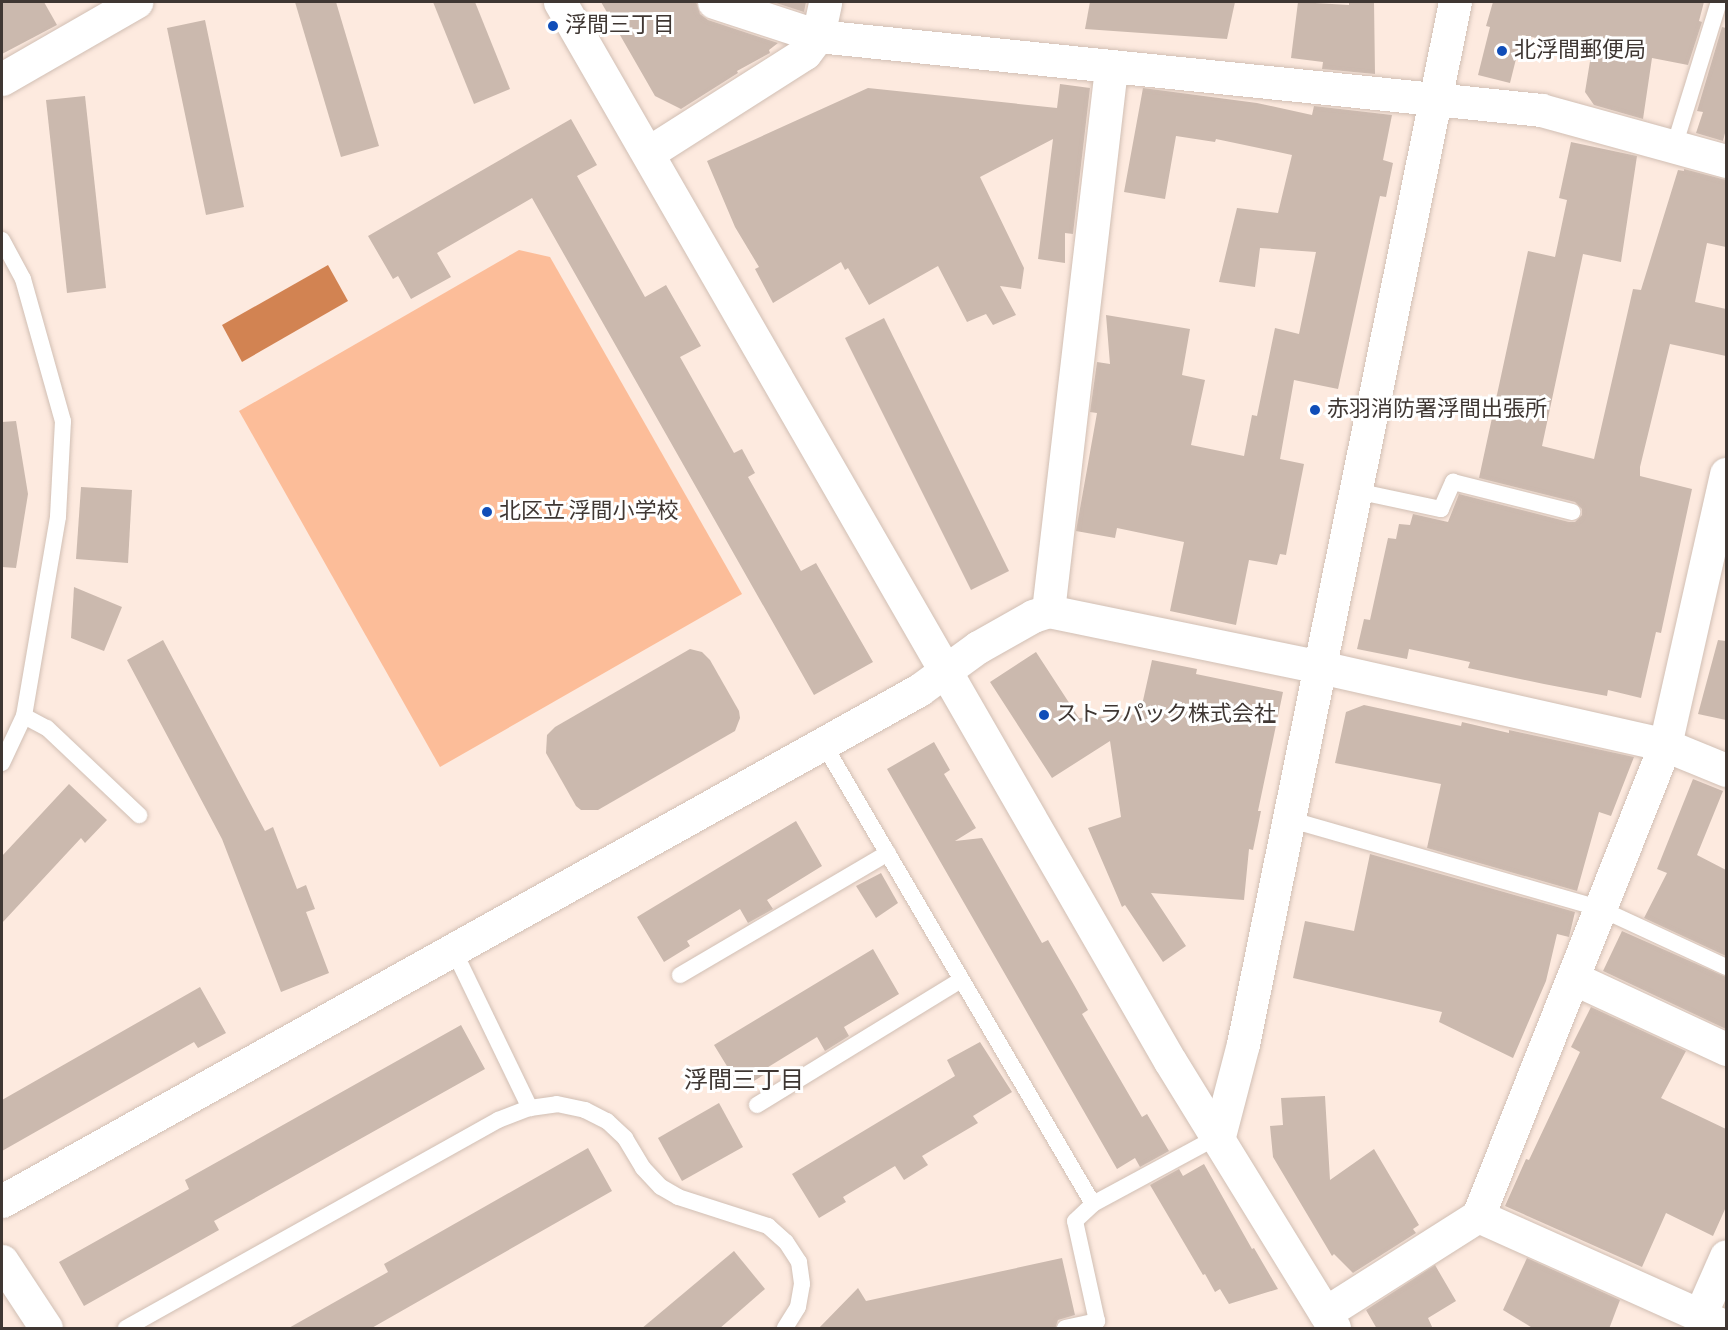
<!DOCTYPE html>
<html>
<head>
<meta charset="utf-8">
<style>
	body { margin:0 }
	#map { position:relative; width:1728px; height:1330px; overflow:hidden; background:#fdeadf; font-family:"Sofia Sans Condensed","Noto Sans JP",sans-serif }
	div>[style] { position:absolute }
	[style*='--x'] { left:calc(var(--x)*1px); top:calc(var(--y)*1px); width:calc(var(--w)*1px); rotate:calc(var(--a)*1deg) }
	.green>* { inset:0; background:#fcbd99 }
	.water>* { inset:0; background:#d28352 }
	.building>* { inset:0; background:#cbb9ae }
	.roads { filter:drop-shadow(0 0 2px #d1bfb4) drop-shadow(0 0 2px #d1bfb4) }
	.lane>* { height:16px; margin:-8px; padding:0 8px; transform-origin:8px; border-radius:8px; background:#fff }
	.street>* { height:33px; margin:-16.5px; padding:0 16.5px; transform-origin:16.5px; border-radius:16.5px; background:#fff }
	.secondary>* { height:33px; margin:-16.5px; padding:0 16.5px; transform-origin:16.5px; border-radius:16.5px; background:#fff }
	.dots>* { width:16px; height:16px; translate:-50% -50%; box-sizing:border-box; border:3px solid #fff; border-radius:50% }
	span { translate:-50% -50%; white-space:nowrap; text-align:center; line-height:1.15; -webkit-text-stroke:6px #fff; paint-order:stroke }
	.poi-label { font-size:22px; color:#3f3733 }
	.left { translate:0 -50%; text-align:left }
	.neighbourhood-label { font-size:24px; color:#3f3733 }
	.frame { position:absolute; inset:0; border:3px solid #3f3733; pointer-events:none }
</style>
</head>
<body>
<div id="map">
	<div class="green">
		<div style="clip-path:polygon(519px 250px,550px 257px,742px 594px,440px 767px,239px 411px)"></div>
	</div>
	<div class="water">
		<div style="clip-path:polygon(328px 265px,348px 301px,242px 362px,222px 325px)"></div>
	</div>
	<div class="building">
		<div style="clip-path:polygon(2px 2px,44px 2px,57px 25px,2px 54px)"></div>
		<div style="clip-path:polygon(295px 2px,336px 2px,379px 146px,341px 157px)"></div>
		<div style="clip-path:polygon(433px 2px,475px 2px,510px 89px,474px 104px)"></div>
		<div style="clip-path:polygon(601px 2px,696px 2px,700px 14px,708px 20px,778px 43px,769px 50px,770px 53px,737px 71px,738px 73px,681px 109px,655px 96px)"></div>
		<div style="clip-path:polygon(773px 2px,806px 2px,804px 12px)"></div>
		<div style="clip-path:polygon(1090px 2px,1235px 2px,1227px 39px,1085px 29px)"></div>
		<div style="clip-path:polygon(1298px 2px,1349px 5px,1349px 2px,1374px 2px,1375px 74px,1322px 69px,1323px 62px,1291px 58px)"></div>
		<div style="clip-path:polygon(1493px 2px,1704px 2px,1699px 21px,1702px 22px,1688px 65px,1652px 58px,1643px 119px,1594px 105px,1585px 92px,1592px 49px,1522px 35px,1510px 83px,1478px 75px,1490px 27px,1486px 26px)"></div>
		<div style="clip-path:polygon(205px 20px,244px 207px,206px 215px,167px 28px)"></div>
		<div style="clip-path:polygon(1722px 27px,1726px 28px,1726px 129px,1723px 141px,1696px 133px,1703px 112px,1697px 111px)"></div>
		<div style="clip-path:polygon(1060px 84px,1090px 88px,1073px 234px,1065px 233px,1065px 263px,1038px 259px,1053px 139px,980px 177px,1024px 268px,1021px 289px,1000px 286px,1016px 315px,993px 325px,986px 314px,967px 322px,938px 266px,869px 305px,848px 268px,845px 270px,841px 262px,773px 303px,755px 269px,759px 267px,735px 227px,707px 161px,868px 88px,1057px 108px)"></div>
		<div style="clip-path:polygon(1143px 88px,1257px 103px,1312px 115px,1314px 106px,1392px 115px,1383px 160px,1393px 163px,1386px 197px,1380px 196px,1338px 389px,1294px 380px,1280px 459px,1304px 464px,1286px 555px,1280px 554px,1277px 565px,1249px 560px,1236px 625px,1170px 611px,1184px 542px,1117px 528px,1115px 538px,1076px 531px,1097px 413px,1090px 412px,1097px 362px,1110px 364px,1106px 315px,1190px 329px,1182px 375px,1205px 380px,1191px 445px,1244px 456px,1252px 415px,1257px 416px,1275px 328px,1299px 334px,1316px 252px,1260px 248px,1255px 287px,1219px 282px,1237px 208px,1278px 213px,1292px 155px,1216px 139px,1215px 142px,1176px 136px,1165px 199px,1124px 192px)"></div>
		<div style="clip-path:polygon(85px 96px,106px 288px,67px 293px,46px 100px)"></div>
		<div style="clip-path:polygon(571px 119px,597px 165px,577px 176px,645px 297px,666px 285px,701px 346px,680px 357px,734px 453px,742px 449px,755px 473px,748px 477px,801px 571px,816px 563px,873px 662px,814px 695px,532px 198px,437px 253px,451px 277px,411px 299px,398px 276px,393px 279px,368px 236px)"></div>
		<div style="clip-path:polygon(1571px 142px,1637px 156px,1621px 262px,1583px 254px,1542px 446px,1594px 459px,1633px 289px,1641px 290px,1678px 170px,1684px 171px,1684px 169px,1726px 180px,1726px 247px,1707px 243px,1695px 302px,1726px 309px,1726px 356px,1670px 344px,1640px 467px,1640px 476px,1692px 489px,1661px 633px,1656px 632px,1641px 698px,1608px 690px,1607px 696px,1544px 684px,1468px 668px,1470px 662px,1409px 649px,1407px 659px,1357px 649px,1364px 619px,1370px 620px,1388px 538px,1396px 539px,1399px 524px,1410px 525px,1413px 514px,1448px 522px,1459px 494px,1569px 522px,1575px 522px,1582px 515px,1582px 509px,1575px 502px,1479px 478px,1528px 251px,1555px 257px,1567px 200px,1559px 198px)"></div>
		<div style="clip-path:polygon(884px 318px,1009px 571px,971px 590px,845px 338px)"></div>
		<div style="clip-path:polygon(16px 421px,28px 494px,16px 568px,2px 567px,2px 422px)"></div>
		<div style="clip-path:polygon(81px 487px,132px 490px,128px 563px,76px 559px)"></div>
		<div style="clip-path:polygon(74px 587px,122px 607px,104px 651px,71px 638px)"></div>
		<div style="clip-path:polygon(163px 640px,265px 831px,273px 827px,297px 889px,306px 885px,315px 909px,306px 912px,329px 973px,281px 992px,222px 839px,127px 660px)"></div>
		<div style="clip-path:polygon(1718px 640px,1726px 641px,1726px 720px,1698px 714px)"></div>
		<div style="clip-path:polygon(690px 649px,702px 652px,710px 660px,739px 711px,740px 718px,735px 731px,598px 810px,581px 810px,576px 806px,546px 753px,547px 735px,555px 727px)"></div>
		<div style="clip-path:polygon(1036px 652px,1079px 718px,1140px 714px,1152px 660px,1197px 669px,1196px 674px,1283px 692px,1258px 811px,1261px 811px,1253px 850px,1249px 849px,1244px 900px,1151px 893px,1186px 946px,1163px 962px,1125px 905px,1122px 907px,1088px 828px,1121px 817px,1110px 741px,1052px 778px,990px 682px)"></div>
		<div style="clip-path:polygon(1364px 705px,1461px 726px,1462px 722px,1509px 733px,1509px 730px,1634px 757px,1611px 816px,1599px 812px,1577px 891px,1427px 848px,1441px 784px,1335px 763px,1346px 712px)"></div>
		<div style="clip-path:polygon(934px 742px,950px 770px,944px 774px,976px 828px,955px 841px,982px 838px,1042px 943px,1048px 940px,1078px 992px,1088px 1010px,1082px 1014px,1142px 1117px,1147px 1114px,1169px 1151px,1140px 1167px,1135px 1158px,1117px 1169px,887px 769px)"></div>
		<div style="clip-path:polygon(1693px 779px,1723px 791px,1697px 855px,1726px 870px,1726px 956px,1644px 918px,1667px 873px,1657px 869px)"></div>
		<div style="clip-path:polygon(69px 784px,107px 820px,85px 843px,81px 838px,2px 923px,2px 856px)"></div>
		<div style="clip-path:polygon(796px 821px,822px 866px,767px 900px,773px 909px,748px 923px,740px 909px,687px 941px,690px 946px,664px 962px,637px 917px)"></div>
		<div style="clip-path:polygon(1370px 854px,1575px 912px,1569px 937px,1557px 934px,1546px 981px,1513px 1058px,1439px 1022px,1442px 1012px,1293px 978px,1305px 921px,1354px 931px)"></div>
		<div style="clip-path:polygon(881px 873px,898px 903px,876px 918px,856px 886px)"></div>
		<div style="clip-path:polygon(1622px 931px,1726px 977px,1726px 1029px,1603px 971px)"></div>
		<div style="clip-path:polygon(873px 949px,899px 994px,844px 1027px,849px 1036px,825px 1051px,817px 1037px,765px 1069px,767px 1073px,741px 1089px,714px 1045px)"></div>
		<div style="clip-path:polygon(200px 987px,226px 1033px,198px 1048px,194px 1042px,2px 1151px,2px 1100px)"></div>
		<div style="clip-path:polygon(1591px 1007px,1686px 1051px,1661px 1098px,1726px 1129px,1726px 1207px,1713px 1236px,1666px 1213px,1642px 1267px,1505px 1206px,1526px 1159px,1529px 1160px,1580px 1052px,1571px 1047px)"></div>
		<div style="clip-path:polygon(461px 1025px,485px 1069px,214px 1221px,219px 1230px,84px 1306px,59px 1262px,189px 1189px,185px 1180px)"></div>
		<div style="clip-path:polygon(980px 1042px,1012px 1092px,973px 1116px,978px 1123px,922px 1156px,928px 1165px,904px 1180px,895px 1166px,843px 1197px,846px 1202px,819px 1218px,792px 1174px,955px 1076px,947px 1060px)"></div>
		<div style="clip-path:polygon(1325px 1096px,1330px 1180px,1374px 1149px,1419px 1225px,1413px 1229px,1416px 1233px,1353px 1273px,1334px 1254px,1332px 1256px,1273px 1157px,1270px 1126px,1283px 1125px,1281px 1098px)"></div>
		<div style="clip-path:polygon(719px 1103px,743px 1147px,682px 1181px,658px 1138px)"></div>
		<div style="clip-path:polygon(588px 1148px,612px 1191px,370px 1329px,287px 1329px,388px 1272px,384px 1264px)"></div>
		<div style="clip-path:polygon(1204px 1164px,1252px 1249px,1254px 1248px,1278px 1289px,1229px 1304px,1220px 1289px,1215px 1292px,1205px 1274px,1203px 1275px,1150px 1185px,1179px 1169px,1183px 1176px)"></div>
		<div style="clip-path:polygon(734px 1251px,765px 1289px,719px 1329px,641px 1329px)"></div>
		<div style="clip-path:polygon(1062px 1258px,1075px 1315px,1058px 1320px,1055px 1329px,818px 1329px,858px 1288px,866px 1301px)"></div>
		<div style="clip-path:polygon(1527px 1258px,1620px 1300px,1609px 1329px,1534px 1329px,1503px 1310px)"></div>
		<div style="clip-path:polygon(1435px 1265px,1456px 1301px,1428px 1318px,1433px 1329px,1377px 1329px,1366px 1310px)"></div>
	</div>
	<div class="roads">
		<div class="lane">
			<div style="--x:1674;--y:147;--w:152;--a:-72.8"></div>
			<div style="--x:2;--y:240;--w:44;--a:61.7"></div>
			<div style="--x:23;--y:279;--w:148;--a:74.3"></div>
			<div style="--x:63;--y:421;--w:96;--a:93"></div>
			<div style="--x:58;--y:517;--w:202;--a:99.7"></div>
			<div style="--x:24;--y:716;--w:52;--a:115.1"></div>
			<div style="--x:1356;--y:491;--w:87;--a:12"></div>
			<div style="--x:1441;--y:509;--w:30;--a:-66"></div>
			<div style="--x:1453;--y:482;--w:123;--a:14.1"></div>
			<div style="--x:24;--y:716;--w:26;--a:28"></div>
			<div style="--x:47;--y:728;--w:127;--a:43.4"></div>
			<div style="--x:823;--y:743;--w:534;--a:59.64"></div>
			<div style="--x:1288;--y:819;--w:326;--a:16"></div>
			<div style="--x:1601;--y:909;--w:138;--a:24.9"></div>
			<div style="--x:453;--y:949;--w:177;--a:64.2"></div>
			<div style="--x:680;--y:975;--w:241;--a:-30.4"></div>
			<div style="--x:757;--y:1105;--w:239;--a:-31.5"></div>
			<div style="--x:126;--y:1328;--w:426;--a:-29.2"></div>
			<div style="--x:498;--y:1120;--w:34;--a:-21"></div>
			<div style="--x:530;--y:1108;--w:27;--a:-8"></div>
			<div style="--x:557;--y:1104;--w:29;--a:12"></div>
			<div style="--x:585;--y:1110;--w:25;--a:27"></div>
			<div style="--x:607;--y:1121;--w:25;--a:43"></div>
			<div style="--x:625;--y:1138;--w:35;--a:59"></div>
			<div style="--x:643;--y:1168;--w:26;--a:47"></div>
			<div style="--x:661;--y:1187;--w:20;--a:30"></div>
			<div style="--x:678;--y:1197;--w:95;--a:17.9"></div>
			<div style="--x:768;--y:1226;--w:24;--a:42"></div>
			<div style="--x:786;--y:1242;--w:24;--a:57"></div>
			<div style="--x:799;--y:1262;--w:22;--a:82"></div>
			<div style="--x:802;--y:1284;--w:23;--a:100"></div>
			<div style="--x:798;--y:1307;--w:25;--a:122"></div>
			<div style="--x:1065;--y:1328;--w:33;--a:-12"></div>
			<div style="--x:1097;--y:1321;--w:102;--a:-102.4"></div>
			<div style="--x:1075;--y:1221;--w:25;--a:-43"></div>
			<div style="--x:1093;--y:1204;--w:143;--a:-28.4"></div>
		</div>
		<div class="street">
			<div style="--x:714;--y:2;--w:109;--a:18.1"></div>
			<div style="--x:818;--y:36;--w:727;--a:5.84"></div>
			<div style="--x:1541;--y:110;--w:192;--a:15.4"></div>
			<div style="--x:2;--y:79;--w:155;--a:-29.9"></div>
			<div style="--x:648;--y:153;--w:186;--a:-32.5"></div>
			<div style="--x:805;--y:53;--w:21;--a:-53"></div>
			<div style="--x:818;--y:36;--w:35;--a:-78"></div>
			<div style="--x:1048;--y:611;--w:278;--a:11.6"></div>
			<div style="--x:1320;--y:667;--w:354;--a:12.7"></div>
			<div style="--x:1665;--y:745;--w:66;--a:22.3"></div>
			<div style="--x:1573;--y:978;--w:169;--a:24.9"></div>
			<div style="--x:2;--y:1201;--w:1050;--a:-29.13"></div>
			<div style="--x:919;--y:690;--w:73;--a:-36.1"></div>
			<div style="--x:978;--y:647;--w:63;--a:-29.4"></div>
			<div style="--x:1033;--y:616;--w:16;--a:-18"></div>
			<div style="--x:1048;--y:611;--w:547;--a:-83.38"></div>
			<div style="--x:1478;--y:1216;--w:272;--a:24.1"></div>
			<div style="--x:2;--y:1261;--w:80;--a:56.7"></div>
			<div style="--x:1325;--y:1313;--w:181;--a:-32.4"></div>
			<div style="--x:1478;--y:1216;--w:507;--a:-68.35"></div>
			<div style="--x:1665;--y:745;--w:278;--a:-77.3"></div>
			<div style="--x:1700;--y:1315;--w:64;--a:-66.2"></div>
		</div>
		<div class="secondary">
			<div style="--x:560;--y:2;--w:1222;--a:60.06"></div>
			<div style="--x:1170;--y:1061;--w:313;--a:58.4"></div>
			<div style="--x:1219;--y:1136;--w:95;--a:-75.4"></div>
			<div style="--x:1243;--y:1044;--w:1063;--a:-78.5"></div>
		</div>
	</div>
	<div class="dots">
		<div style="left:553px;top:26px;background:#104db8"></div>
		<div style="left:1502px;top:51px;background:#104db8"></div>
		<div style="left:1315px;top:410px;background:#104db8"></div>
		<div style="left:487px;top:512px;background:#104db8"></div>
		<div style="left:1044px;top:715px;background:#104db8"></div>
	</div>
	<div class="poi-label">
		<span class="left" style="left:565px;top:26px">浮間三丁目</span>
		<span class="left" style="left:1514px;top:51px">北浮間郵便局</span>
		<span class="left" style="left:1327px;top:410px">赤羽消防署浮間出張所</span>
		<span class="left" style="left:499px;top:512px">北区立 浮間小学校</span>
		<span class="left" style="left:1056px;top:715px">ストラパック株式会社</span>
	</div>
	<div class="neighbourhood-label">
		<span style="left:744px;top:1081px">浮間三丁目</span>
	</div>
	<div class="frame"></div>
</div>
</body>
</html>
